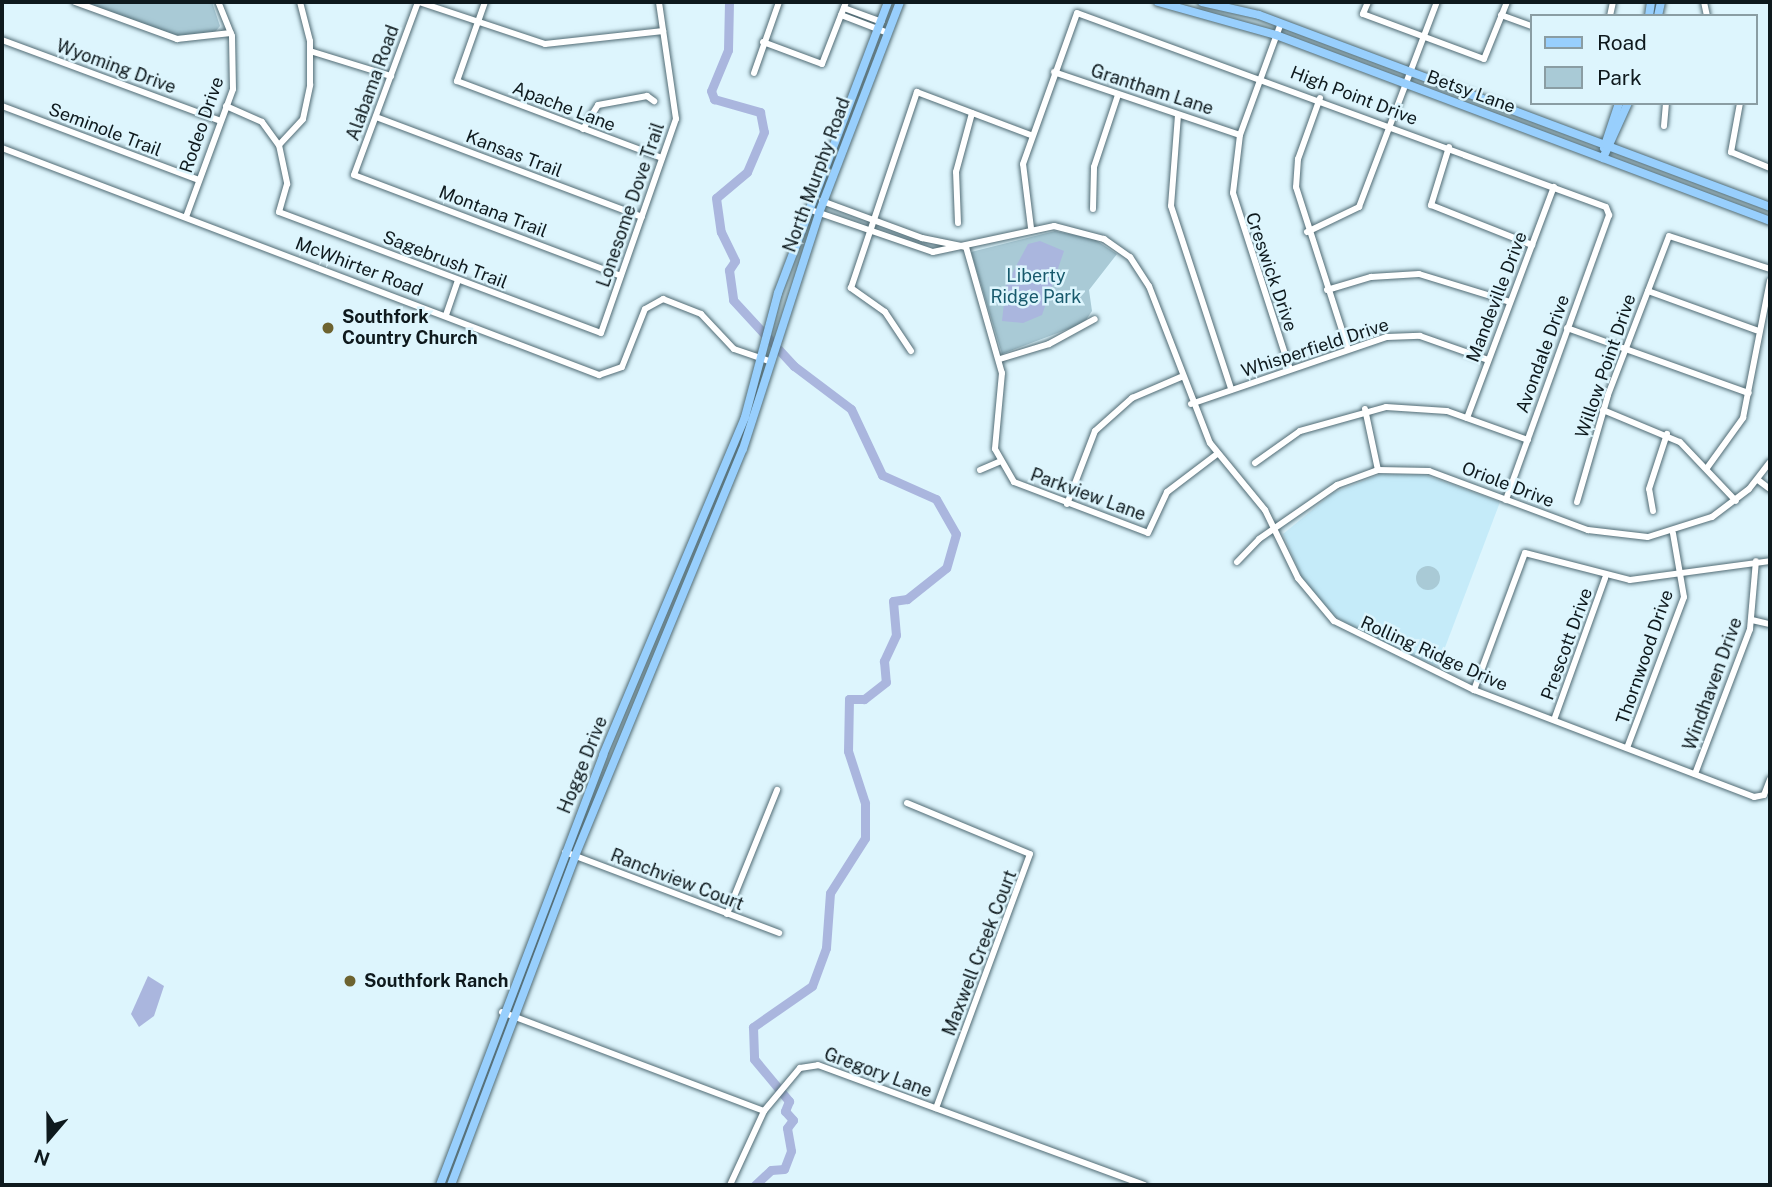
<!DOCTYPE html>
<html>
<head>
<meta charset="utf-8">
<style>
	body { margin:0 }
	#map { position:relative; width:1772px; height:1187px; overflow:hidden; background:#ddf5fd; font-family:"Public Sans",sans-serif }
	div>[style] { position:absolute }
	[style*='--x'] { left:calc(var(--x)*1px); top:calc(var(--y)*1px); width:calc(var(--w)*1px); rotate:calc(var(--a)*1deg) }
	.built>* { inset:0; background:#c5ebf9 }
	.green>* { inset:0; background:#a9cad6 }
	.round { border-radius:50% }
	.water>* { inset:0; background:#aab6de }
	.river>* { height:9px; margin:-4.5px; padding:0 4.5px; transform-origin:4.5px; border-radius:4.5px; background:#aab6de }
	.roads { filter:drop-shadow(0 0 2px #516b74) drop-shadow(0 0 2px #516b74) }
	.minor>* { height:6px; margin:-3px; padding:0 3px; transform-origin:3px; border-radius:3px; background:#fff }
	.major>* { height:8px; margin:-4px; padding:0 4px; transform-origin:4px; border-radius:4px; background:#98cffd }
	.dots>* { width:19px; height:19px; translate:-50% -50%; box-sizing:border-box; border:4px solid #ddf5fd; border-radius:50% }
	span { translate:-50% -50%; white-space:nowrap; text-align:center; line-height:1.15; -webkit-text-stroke:5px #ddf5fd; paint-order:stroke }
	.street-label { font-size:18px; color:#0e191d }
	.park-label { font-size:18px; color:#17596c }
	.poi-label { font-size:18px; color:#0e191d; font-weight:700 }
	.left { translate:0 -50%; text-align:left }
	.frame { position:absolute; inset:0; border:4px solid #0e191d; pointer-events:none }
	.legend { position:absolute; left:1530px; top:14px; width:228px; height:91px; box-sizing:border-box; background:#ddf5fd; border:2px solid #8a9da3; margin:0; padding:9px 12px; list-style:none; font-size:21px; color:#0e191d }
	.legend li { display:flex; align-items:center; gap:14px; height:35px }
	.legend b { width:35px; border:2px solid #8a9da3 }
	.north { position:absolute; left:14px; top:1103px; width:70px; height:70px; -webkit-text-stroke:5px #ddf5fd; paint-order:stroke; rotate:200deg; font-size:19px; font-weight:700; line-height:28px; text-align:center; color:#0e191d }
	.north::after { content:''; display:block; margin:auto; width:24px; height:32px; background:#0e191d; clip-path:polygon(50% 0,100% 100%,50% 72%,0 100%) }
</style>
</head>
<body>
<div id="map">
	<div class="built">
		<div style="clip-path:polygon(1381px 474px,1425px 475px,1500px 502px,1438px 666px,1374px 641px,1333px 615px,1303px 580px,1283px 534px,1333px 493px)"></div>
	</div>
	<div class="green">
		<div style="clip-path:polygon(83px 2px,212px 2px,220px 26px,215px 32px,173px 36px)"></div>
		<div style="clip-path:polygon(1055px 231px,1094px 239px,1117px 254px,1089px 290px,1092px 311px,1084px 323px,1002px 354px,971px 252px)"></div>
		<div class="round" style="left:1416px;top:566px;width:24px;height:24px"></div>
	</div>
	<div class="water">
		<div style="clip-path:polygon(1040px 241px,1064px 251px,1042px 315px,1023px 323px,1002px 321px,1006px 285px,1028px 244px)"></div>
		<div style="clip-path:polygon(148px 976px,164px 986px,154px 1016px,139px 1027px,131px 1014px)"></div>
	</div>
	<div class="river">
		<div style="--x:729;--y:2;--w:48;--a:91.2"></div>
		<div style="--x:728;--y:50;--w:44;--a:112.5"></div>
		<div style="--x:711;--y:91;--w:9;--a:69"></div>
		<div style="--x:714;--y:99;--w:48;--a:15.8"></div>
		<div style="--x:760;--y:112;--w:20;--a:79"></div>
		<div style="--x:764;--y:132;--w:43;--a:113"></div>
		<div style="--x:747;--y:172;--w:40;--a:140"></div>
		<div style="--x:716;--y:198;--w:34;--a:82"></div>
		<div style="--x:721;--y:232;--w:32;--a:64"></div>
		<div style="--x:735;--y:261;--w:11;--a:124"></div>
		<div style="--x:729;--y:270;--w:30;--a:82"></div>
		<div style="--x:733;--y:300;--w:90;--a:47.3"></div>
		<div style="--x:794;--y:366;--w:71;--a:37"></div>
		<div style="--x:851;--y:409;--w:73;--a:64.8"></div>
		<div style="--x:882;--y:475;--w:59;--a:24"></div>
		<div style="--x:936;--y:499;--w:40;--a:60.3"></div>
		<div style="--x:956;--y:534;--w:35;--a:106"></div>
		<div style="--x:946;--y:568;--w:50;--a:141.5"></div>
		<div style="--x:907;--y:599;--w:14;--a:172"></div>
		<div style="--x:893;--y:601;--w:34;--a:85"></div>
		<div style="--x:896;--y:635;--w:29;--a:115"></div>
		<div style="--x:884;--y:661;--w:21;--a:85"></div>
		<div style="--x:886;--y:682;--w:28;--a:142"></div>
		<div style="--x:864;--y:699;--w:15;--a:180"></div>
		<div style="--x:849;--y:699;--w:52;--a:91.1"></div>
		<div style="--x:848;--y:751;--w:55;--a:71.9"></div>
		<div style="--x:865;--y:803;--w:35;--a:90"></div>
		<div style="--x:865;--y:838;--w:65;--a:122.5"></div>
		<div style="--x:830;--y:893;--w:55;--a:94.2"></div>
		<div style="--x:826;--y:948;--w:40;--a:110.2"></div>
		<div style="--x:812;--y:986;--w:72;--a:145.2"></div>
		<div style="--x:753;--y:1027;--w:32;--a:88"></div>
		<div style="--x:754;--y:1059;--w:55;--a:50.2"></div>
		<div style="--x:789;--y:1101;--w:11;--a:112"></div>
		<div style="--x:785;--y:1111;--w:12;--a:48"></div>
		<div style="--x:793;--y:1120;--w:10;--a:127"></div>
		<div style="--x:787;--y:1128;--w:23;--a:80"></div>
		<div style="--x:791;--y:1151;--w:19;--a:111"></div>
		<div style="--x:784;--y:1169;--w:13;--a:176"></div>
		<div style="--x:771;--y:1170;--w:22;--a:137"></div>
	</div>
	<div class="roads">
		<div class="minor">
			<div style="--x:75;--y:2;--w:109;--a:19.9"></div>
			<div style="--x:177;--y:39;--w:54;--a:-6.3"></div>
			<div style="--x:418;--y:2;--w:184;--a:110.3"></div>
			<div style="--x:354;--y:175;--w:285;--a:20.7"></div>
			<div style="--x:419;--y:2;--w:133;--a:18.4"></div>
			<div style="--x:545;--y:44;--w:119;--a:-6.3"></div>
			<div style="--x:485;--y:2;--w:84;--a:109.5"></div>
			<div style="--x:457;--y:81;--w:219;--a:20.6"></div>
			<div style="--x:1368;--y:2;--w:13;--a:113"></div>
			<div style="--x:1363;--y:14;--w:129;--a:20.4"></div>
			<div style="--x:1484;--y:59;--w:61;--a:-68"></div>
			<div style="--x:1704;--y:2;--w:14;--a:78"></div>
			<div style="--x:844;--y:8;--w:40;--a:20.2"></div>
			<div style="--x:841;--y:15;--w:50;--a:21"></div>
			<div style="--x:1501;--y:15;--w:33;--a:20"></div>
			<div style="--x:1610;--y:16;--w:14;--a:-78"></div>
			<div style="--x:1281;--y:23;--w:119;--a:110.1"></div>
			<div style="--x:1240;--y:135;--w:58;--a:96.9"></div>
			<div style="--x:1233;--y:193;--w:185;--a:72.1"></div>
			<div style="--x:2;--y:40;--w:233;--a:20.3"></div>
			<div style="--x:763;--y:42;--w:63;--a:20.4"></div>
			<div style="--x:822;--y:64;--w:66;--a:-68.8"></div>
			<div style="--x:310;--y:51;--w:85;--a:17.2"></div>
			<div style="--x:1054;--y:72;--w:196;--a:18.7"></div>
			<div style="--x:754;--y:73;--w:75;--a:-70.6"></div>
			<div style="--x:1320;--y:98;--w:65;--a:109.8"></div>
			<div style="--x:1298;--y:159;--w:28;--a:94"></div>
			<div style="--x:1296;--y:187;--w:170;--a:72.2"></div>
			<div style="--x:1740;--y:103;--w:50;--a:100.4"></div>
			<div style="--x:1731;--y:152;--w:42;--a:22.3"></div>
			<div style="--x:2;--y:106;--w:210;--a:20.6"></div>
			<div style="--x:226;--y:106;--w:39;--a:24"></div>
			<div style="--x:262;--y:122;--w:29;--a:54"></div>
			<div style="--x:279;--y:145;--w:40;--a:78"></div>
			<div style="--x:287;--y:184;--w:29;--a:106"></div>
			<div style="--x:279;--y:212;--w:344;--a:20.6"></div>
			<div style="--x:601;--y:333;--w:227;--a:-70.7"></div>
			<div style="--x:676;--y:119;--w:118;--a:-98.3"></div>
			<div style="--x:1178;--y:115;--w:91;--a:94.4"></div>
			<div style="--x:1171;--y:206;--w:193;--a:71.8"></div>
			<div style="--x:376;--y:117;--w:284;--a:20.6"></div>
			<div style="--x:1664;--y:126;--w:23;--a:-85"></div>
			<div style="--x:583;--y:129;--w:28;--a:-58"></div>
			<div style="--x:598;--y:105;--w:50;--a:-10.4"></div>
			<div style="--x:647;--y:96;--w:9;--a:36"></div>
			<div style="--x:279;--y:145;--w:35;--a:-47"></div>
			<div style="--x:303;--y:119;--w:35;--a:-78"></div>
			<div style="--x:310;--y:85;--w:44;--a:-90"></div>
			<div style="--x:310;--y:41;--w:40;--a:-104.4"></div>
			<div style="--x:1449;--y:147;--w:61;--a:107.2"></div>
			<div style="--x:1431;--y:205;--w:109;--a:21.6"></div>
			<div style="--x:2;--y:148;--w:639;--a:20.82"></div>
			<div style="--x:599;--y:375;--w:24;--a:-19"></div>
			<div style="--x:622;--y:367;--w:62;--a:-68.4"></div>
			<div style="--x:645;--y:309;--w:21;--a:-29"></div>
			<div style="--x:663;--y:299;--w:41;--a:21.5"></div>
			<div style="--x:701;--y:314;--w:48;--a:46.7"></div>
			<div style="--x:734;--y:349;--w:39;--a:19"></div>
			<div style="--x:822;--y:201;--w:107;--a:20.3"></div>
			<div style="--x:922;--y:238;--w:45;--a:11.6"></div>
			<div style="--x:808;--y:209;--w:132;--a:19"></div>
			<div style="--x:933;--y:252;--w:124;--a:-12.1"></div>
			<div style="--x:1054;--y:226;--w:52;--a:14.6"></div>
			<div style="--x:1104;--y:239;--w:32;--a:35"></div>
			<div style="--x:1130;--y:257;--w:35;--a:57"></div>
			<div style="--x:1149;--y:286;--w:168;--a:68.8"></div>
			<div style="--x:1210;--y:443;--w:87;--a:50.6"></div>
			<div style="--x:1265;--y:510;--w:76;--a:64.1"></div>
			<div style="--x:1298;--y:578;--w:56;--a:50.1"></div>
			<div style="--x:1334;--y:621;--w:156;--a:26.2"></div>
			<div style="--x:1474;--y:690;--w:300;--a:20.9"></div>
			<div style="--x:1754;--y:797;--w:10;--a:-11"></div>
			<div style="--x:1764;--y:795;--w:17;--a:-69"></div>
			<div style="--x:1093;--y:209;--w:42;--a:-88.6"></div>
			<div style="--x:1094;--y:167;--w:76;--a:-71.6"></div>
			<div style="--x:186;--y:217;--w:136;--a:-69.8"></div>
			<div style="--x:233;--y:89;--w:53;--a:-91.1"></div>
			<div style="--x:232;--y:36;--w:37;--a:-112"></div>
			<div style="--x:958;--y:223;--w:51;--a:-92.2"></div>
			<div style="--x:956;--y:172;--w:61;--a:-74.8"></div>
			<div style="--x:1031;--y:228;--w:64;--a:-97.1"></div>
			<div style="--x:1023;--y:164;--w:160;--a:-70.3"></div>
			<div style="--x:1077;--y:13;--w:563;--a:20.14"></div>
			<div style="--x:1606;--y:207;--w:9;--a:69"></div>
			<div style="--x:1609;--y:215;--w:303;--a:109.9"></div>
			<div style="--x:1307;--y:232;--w:58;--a:-25.7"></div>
			<div style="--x:1359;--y:207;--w:219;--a:-69.2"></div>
			<div style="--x:966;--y:247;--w:131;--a:74.1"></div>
			<div style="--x:1002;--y:373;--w:76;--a:95.3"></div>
			<div style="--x:995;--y:449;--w:38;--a:60"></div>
			<div style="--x:1014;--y:482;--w:143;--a:20.8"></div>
			<div style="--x:1148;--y:533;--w:45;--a:-65.1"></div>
			<div style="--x:1167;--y:492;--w:63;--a:-37.2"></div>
			<div style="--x:1327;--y:290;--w:46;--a:-16.5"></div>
			<div style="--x:1371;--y:277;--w:48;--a:-3.6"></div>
			<div style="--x:1419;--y:274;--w:95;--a:17.1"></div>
			<div style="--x:1648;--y:291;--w:115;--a:19.9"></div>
			<div style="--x:446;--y:315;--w:37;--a:-71"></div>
			<div style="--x:1567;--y:328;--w:193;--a:19.7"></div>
			<div style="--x:911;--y:351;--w:47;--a:-123.7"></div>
			<div style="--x:885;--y:312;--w:42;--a:-144.8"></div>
			<div style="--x:851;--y:288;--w:207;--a:-71.4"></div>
			<div style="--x:917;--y:92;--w:122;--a:20.7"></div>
			<div style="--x:1000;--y:359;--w:51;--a:-17"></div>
			<div style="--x:1049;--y:344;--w:52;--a:-28.5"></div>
			<div style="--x:1191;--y:404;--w:207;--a:-18.9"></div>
			<div style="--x:1387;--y:337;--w:33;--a:-2"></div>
			<div style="--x:1420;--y:336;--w:72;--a:19.4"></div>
			<div style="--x:1365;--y:409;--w:62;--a:78"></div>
			<div style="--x:1603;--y:410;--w:83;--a:22.6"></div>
			<div style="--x:1680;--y:442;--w:81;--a:46.5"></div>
			<div style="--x:1467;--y:418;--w:247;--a:-69.4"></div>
			<div style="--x:1255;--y:463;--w:55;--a:-35.4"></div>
			<div style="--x:1300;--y:431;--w:89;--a:-15.6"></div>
			<div style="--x:1386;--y:407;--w:61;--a:3.8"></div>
			<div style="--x:1447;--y:411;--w:86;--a:19.7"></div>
			<div style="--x:1707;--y:468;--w:62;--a:-54.2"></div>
			<div style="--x:1743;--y:418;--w:140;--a:-78.9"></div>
			<div style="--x:980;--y:470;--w:21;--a:-23"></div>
			<div style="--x:1758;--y:480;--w:15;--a:37"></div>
			<div style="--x:1577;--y:502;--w:111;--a:-73.8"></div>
			<div style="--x:1608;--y:395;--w:170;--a:-69"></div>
			<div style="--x:1669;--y:236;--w:106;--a:18.1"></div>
			<div style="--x:1067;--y:504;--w:78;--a:-69"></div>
			<div style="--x:1095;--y:431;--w:50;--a:-41.7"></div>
			<div style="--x:1132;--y:398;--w:53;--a:-23.2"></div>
			<div style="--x:1653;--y:511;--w:22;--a:-100"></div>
			<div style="--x:1649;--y:489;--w:58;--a:-71.9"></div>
			<div style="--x:1237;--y:562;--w:32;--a:-46"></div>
			<div style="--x:1259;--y:539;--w:95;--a:-34.7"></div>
			<div style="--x:1337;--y:485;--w:44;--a:-20.1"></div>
			<div style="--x:1378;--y:470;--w:51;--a:1.1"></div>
			<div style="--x:1429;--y:471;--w:170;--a:20.4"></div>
			<div style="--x:1588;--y:530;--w:60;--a:6.7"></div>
			<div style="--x:1648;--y:537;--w:67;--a:-17.4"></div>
			<div style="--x:1712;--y:517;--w:46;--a:-37.1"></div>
			<div style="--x:1749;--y:489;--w:34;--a:-52"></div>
			<div style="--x:1752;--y:620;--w:18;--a:13"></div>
			<div style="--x:1474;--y:690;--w:146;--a:-69.6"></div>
			<div style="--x:1525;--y:553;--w:108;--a:14.4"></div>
			<div style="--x:1630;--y:580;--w:141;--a:-7.7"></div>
			<div style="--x:1554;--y:720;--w:151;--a:-70.2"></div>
			<div style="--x:1627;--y:748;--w:161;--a:-69.3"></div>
			<div style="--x:1684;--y:597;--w:65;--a:-99.8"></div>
			<div style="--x:1695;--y:774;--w:155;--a:-69.2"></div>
			<div style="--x:1750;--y:629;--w:68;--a:-85"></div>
			<div style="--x:907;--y:803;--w:133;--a:22.5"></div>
			<div style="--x:1030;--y:854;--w:271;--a:110.3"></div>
			<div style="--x:565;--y:852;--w:229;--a:20.7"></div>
			<div style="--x:727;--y:914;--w:134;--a:-68"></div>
			<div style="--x:502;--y:1012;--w:280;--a:20.7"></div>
			<div style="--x:764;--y:1111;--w:56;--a:-50.1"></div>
			<div style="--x:800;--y:1068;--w:18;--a:-9"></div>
			<div style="--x:818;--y:1065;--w:348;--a:20.2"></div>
			<div style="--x:730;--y:1185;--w:81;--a:-65.3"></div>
		</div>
		<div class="major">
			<div style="--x:1158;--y:2;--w:123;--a:15.6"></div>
			<div style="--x:1276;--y:35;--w:528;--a:20.63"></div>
			<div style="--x:1202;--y:2;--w:58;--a:12.8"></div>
			<div style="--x:1259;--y:15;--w:546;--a:20.59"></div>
			<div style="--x:1649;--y:16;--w:14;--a:-82"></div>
			<div style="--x:1658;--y:16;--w:14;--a:-78"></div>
			<div style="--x:1604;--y:148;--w:47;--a:-71.6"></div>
			<div style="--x:1603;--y:158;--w:60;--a:-65.6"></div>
			<div style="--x:440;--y:1185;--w:460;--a:-69.2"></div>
			<div style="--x:603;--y:755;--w:367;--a:-67.2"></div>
			<div style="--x:745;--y:417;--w:128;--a:-75.1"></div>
			<div style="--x:778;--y:293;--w:311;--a:-69.3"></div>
			<div style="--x:451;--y:1185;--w:352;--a:-69.3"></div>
			<div style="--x:575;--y:856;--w:440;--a:-67.6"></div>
			<div style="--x:743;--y:449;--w:248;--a:-72.1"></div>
			<div style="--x:819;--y:213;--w:226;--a:-69"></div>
		</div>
	</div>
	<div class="dots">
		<div style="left:328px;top:328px;background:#6d6330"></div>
		<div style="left:350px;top:981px;background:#6d6330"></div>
	</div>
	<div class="street-label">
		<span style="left:116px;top:67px;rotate:20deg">Wyoming Drive</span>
		<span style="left:373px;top:83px;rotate:-70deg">Alabama Road</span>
		<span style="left:1152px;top:90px;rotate:18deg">Grantham Lane</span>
		<span style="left:1471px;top:92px;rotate:20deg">Betsy Lane</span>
		<span style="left:1354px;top:96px;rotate:21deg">High Point Drive</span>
		<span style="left:564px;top:107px;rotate:21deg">Apache Lane</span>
		<span style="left:202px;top:125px;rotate:-71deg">Rodeo Drive</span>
		<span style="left:105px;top:130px;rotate:21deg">Seminole Trail</span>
		<span style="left:514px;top:154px;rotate:21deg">Kansas Trail</span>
		<span style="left:817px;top:175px;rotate:-70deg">North Murphy Road</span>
		<span style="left:631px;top:205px;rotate:-71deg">Lonesome Dove Trail</span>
		<span style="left:493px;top:212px;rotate:21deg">Montana Trail</span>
		<span style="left:445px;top:260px;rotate:21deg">Sagebrush Trail</span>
		<span style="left:359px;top:267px;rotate:21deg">McWhirter Road</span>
		<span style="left:1271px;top:272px;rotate:71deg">Creswick Drive</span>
		<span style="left:1497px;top:297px;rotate:-69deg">Mandeville Drive</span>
		<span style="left:1315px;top:348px;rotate:-18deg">Whisperfield Drive</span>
		<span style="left:1543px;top:354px;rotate:-70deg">Avondale Drive</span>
		<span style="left:1606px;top:366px;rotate:-71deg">Willow Point Drive</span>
		<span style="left:1508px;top:485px;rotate:21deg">Oriole Drive</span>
		<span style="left:1088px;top:495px;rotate:20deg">Parkview Lane</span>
		<span style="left:1567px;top:644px;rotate:-70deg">Prescott Drive</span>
		<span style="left:1434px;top:654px;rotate:24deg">Rolling Ridge Drive</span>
		<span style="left:1645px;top:657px;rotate:-71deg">Thornwood Drive</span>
		<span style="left:1713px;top:684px;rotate:-70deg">Windhaven Drive</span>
		<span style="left:583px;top:765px;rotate:-68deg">Hogge Drive</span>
		<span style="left:677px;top:880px;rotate:21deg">Ranchview Court</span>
		<span style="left:980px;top:953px;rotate:-69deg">Maxwell Creek Court</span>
		<span style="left:878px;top:1073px;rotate:20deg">Gregory Lane</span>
	</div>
	<div class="park-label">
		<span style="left:1036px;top:287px">Liberty<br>Ridge Park</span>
	</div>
	<div class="poi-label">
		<span class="left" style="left:342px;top:328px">Southfork<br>Country Church</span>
		<span class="left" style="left:364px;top:981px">Southfork Ranch</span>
	</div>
	<div class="frame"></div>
	<ul class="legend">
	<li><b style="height:9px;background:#98cffd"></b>Road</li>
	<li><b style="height:19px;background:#a9cad6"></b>Park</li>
	</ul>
	<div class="north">N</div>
</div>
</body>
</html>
